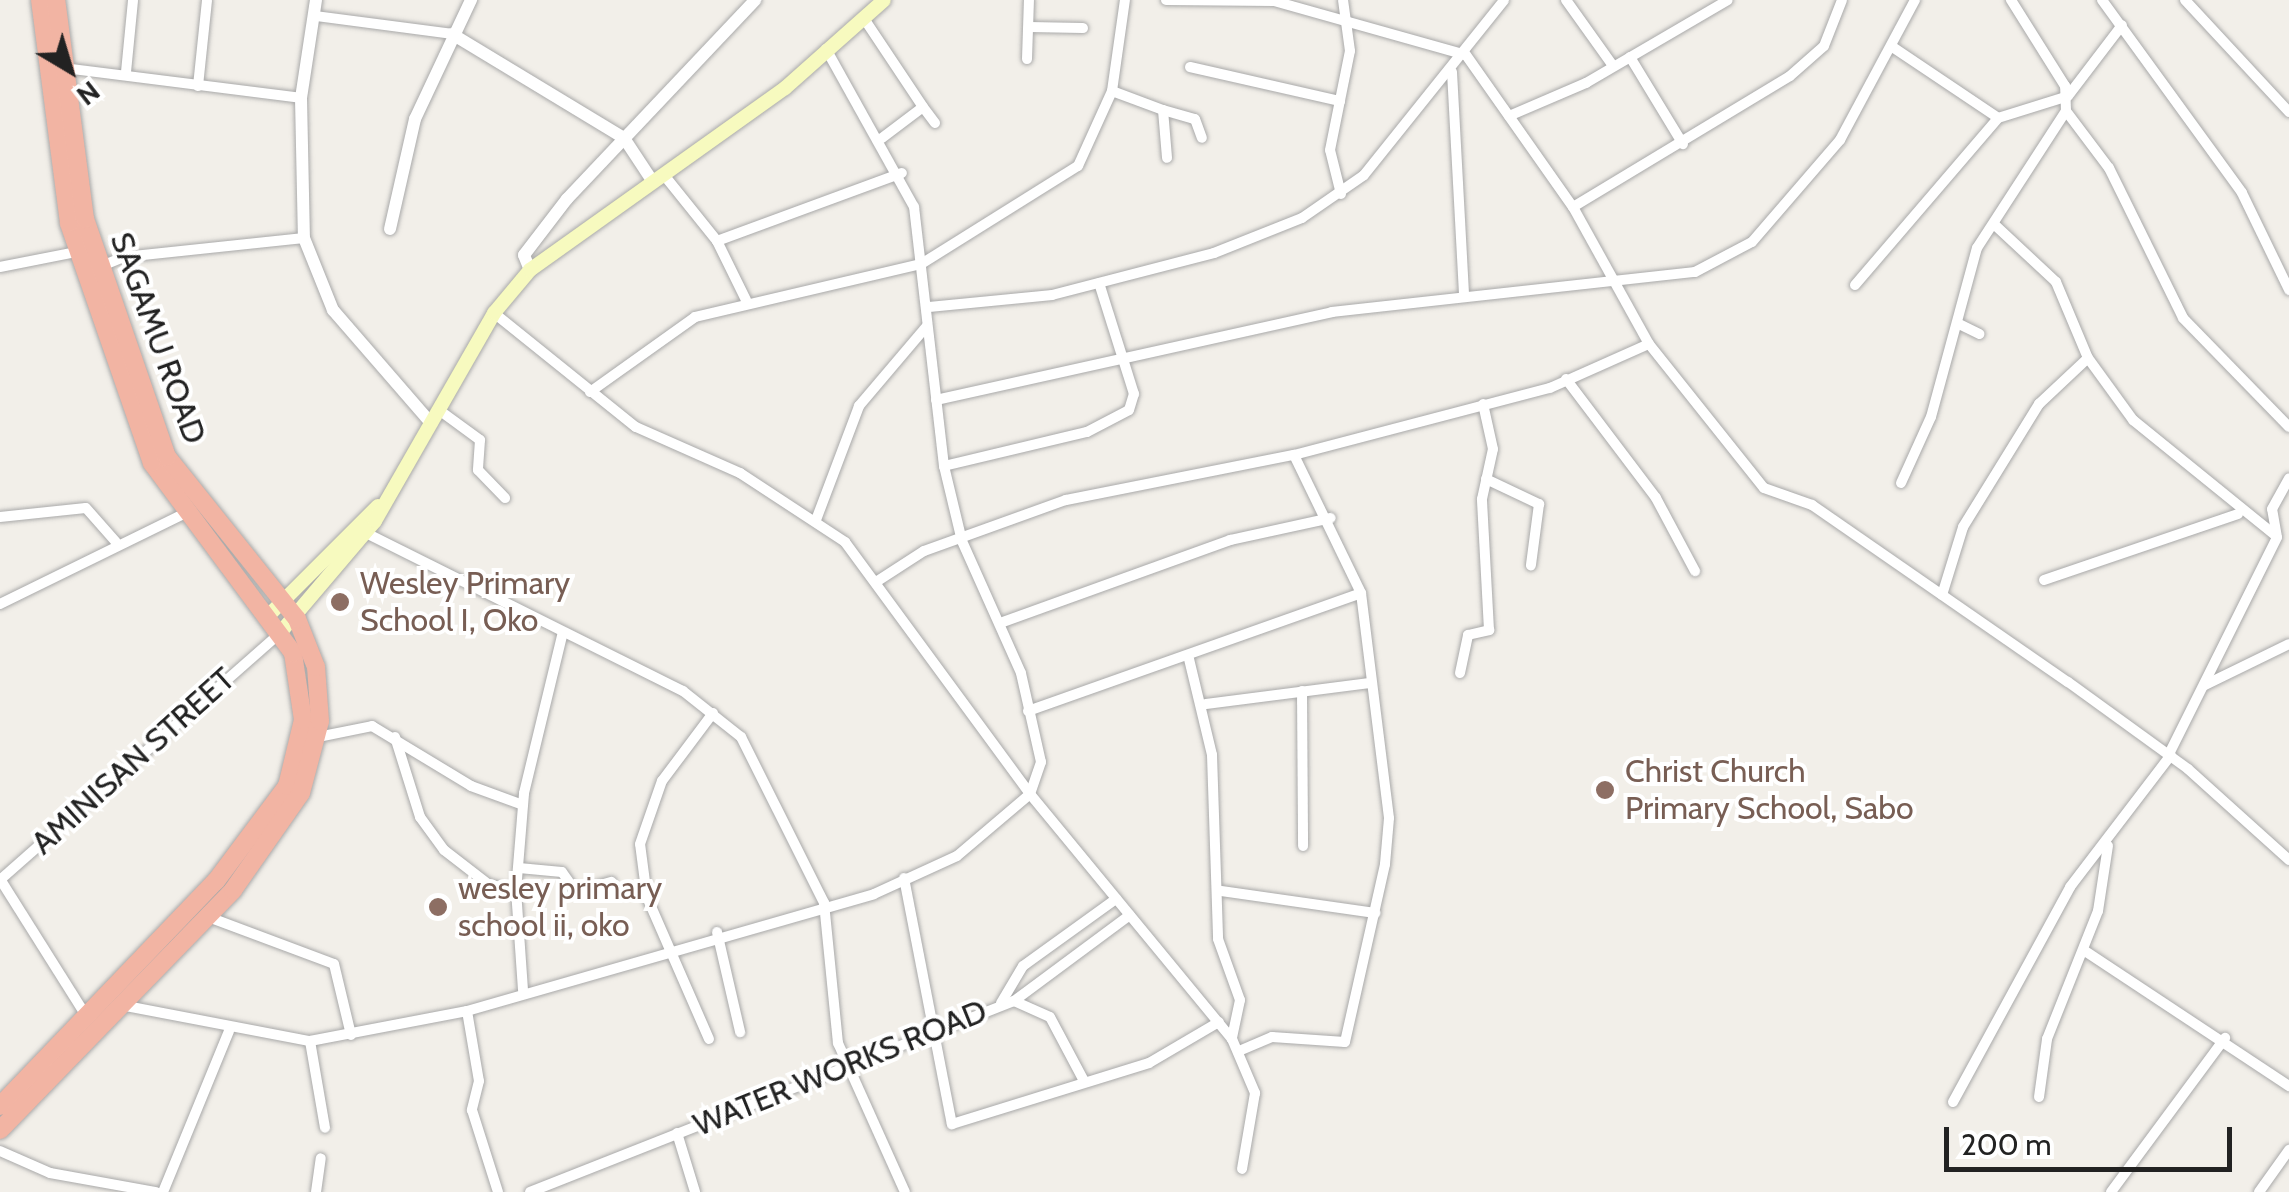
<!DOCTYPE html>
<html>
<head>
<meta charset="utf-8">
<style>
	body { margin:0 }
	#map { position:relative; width:2289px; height:1192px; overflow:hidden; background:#f2efe9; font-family:Cabin,sans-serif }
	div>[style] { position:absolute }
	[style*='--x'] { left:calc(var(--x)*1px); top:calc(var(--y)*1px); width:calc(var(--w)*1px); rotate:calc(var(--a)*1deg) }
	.roads { filter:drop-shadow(0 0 2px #a9a9a9) drop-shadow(0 0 2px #a9a9a9) }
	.minor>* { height:10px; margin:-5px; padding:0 5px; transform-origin:5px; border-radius:5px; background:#fff }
	.tertiary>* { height:12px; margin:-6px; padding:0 6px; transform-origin:6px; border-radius:6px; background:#fff }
	.secondary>* { height:14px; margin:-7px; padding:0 7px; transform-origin:7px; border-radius:7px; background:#f7fabf }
	.trunk>* { height:18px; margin:-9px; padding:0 9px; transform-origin:9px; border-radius:9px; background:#f2b4a3 }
	.dots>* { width:28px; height:28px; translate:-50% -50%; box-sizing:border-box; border:5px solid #fff; border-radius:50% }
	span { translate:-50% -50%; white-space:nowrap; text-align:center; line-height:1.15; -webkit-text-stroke:8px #fff; paint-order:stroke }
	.street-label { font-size:32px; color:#222 }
	.education-label { font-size:32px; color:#785e54 }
	.left { translate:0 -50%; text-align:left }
	.north { position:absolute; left:20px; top:20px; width:100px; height:100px; -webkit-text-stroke:8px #fff; paint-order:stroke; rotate:142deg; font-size:28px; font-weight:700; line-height:40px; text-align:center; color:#222 }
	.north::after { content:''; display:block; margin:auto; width:35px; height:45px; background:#222; clip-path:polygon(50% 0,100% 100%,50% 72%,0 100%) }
	.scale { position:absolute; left:1944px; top:1127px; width:288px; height:45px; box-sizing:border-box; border:5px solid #222; border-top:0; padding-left:12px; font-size:30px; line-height:35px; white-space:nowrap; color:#222; -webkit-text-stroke:8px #fff; paint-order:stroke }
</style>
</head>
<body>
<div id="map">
	<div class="roads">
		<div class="minor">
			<div style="--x:1166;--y:0;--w:108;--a:0.5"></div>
			<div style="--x:1274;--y:1;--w:199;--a:15.7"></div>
			<div style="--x:1466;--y:55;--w:186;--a:54.9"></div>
			<div style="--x:1573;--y:207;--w:157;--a:61"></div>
			<div style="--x:1649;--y:344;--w:184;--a:51.4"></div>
			<div style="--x:1764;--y:488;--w:51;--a:19.5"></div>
			<div style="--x:1812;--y:505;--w:311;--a:34.7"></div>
			<div style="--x:2068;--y:682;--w:148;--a:35.9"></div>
			<div style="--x:2188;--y:769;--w:136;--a:42"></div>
			<div style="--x:1566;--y:0;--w:81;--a:54.5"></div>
			<div style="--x:2102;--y:0;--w:238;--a:54"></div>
			<div style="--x:2242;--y:193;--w:108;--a:64.1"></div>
			<div style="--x:2185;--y:0;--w:153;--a:47.1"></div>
			<div style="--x:316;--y:16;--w:137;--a:7.5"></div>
			<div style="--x:863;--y:17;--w:108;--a:56.3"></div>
			<div style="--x:1029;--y:27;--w:54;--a:1.1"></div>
			<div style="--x:1894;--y:48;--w:125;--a:33.9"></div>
			<div style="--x:1630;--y:57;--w:102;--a:58.7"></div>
			<div style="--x:1027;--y:59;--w:59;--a:-88.1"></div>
			<div style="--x:1190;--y:67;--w:154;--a:12.8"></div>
			<div style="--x:64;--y:68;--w:239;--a:7.2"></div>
			<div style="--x:126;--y:72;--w:72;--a:-84.4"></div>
			<div style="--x:1452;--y:72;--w:225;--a:86.9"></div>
			<div style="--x:198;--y:86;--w:86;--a:-84"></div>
			<div style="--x:1112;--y:91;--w:54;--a:20.4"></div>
			<div style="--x:1163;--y:110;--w:48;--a:85.2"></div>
			<div style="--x:1163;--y:110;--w:33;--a:16"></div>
			<div style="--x:1195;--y:119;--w:20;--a:70"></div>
			<div style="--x:2066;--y:111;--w:71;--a:53"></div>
			<div style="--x:2109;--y:168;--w:167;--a:63.7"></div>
			<div style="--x:2183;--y:318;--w:152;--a:45.8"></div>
			<div style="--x:1509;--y:116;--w:84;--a:-23.2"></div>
			<div style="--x:1586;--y:83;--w:164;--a:-30.3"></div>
			<div style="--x:882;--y:138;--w:51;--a:-37.1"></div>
			<div style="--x:923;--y:107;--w:20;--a:53"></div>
			<div style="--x:664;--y:175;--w:85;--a:51.2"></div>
			<div style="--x:717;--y:241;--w:66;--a:63.8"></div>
			<div style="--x:1341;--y:194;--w:45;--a:-104"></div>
			<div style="--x:1330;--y:150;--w:101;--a:-78.6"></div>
			<div style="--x:1350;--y:51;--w:51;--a:-97.8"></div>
			<div style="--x:1573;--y:207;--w:253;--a:-31.1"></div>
			<div style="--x:1790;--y:76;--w:45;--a:-41.4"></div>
			<div style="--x:1824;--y:46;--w:49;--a:-68.6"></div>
			<div style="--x:1996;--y:226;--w:82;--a:43"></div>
			<div style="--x:2056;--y:282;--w:82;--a:67.2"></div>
			<div style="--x:2088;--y:358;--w:77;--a:54"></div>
			<div style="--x:2133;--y:420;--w:184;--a:39"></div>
			<div style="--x:717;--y:241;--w:197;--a:-20.2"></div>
			<div style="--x:0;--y:267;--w:77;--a:-11.2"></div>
			<div style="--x:99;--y:267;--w:27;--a:-22"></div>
			<div style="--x:124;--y:257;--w:181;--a:-6"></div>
			<div style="--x:1855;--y:285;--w:220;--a:-49.4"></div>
			<div style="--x:1998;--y:118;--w:73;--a:-17.4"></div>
			<div style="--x:2068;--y:96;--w:89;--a:-52.7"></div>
			<div style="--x:929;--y:307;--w:124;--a:-5.6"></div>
			<div style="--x:1052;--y:295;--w:167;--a:-14.5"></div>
			<div style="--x:1214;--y:253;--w:95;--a:-21.7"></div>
			<div style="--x:1302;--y:218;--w:75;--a:-34.7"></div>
			<div style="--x:1364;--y:175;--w:224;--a:-51.3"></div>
			<div style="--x:494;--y:313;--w:182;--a:38.8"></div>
			<div style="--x:636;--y:427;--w:114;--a:23.9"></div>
			<div style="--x:740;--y:473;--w:126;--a:33.3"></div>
			<div style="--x:845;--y:542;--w:313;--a:53.7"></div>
			<div style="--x:1030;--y:794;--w:318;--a:50.5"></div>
			<div style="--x:1232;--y:1039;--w:59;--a:66.9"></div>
			<div style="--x:1255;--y:1093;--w:77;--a:99.7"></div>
			<div style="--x:1957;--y:323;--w:25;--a:26"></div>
			<div style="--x:1566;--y:379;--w:149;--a:52.9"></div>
			<div style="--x:1656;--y:498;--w:83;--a:61.9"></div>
			<div style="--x:590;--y:392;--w:129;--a:-35.5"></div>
			<div style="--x:695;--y:317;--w:232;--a:-13.2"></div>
			<div style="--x:921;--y:264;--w:185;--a:-32"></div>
			<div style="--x:1078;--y:166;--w:82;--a:-65.6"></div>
			<div style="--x:1112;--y:91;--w:92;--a:-81.9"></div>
			<div style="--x:936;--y:400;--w:406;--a:-12.5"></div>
			<div style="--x:1332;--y:312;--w:365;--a:-6.3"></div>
			<div style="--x:1695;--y:272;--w:64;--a:-27.8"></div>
			<div style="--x:1752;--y:242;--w:135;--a:-49.2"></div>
			<div style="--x:1840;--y:140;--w:159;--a:-61.8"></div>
			<div style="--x:439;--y:410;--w:51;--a:36.2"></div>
			<div style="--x:480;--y:440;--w:30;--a:94"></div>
			<div style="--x:478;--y:470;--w:39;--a:46"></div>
			<div style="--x:944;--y:466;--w:147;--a:-13.4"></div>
			<div style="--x:1087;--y:432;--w:47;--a:-27.6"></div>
			<div style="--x:1129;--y:410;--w:17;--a:-73"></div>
			<div style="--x:1134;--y:394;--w:116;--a:-107.5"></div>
			<div style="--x:1486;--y:479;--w:59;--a:25.3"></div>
			<div style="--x:1539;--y:504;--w:62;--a:97.5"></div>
			<div style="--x:1901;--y:483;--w:72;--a:-65.6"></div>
			<div style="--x:1931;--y:417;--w:175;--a:-74.8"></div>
			<div style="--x:1977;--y:248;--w:163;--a:-57"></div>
			<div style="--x:2066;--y:111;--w:25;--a:-92"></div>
			<div style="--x:2065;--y:86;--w:102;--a:-122.1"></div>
			<div style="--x:0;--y:517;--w:86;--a:-6"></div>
			<div style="--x:86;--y:508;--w:45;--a:48.6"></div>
			<div style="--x:816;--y:520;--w:122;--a:-69.3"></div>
			<div style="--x:859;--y:406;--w:104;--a:-49.7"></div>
			<div style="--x:366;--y:533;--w:354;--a:26.5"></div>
			<div style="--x:683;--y:691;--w:74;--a:38.4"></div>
			<div style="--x:741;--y:737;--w:186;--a:63.4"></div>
			<div style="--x:824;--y:903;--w:141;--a:84.3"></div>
			<div style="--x:838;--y:1043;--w:163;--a:65.8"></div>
			<div style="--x:2044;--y:580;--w:205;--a:-18.8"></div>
			<div style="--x:876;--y:582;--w:57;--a:-32.9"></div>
			<div style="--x:924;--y:551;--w:151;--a:-19.8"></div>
			<div style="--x:1066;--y:500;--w:232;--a:-11.2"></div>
			<div style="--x:1294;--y:455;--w:265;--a:-14.7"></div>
			<div style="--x:1550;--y:388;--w:108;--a:-24"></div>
			<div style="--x:1942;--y:595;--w:71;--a:-72.8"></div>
			<div style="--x:1963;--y:527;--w:145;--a:-58.3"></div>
			<div style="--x:2039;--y:404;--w:67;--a:-43.2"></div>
			<div style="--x:0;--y:604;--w:205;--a:-26.1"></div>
			<div style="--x:1000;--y:623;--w:245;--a:-19.8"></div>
			<div style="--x:1230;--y:540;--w:103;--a:-12.3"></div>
			<div style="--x:1189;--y:659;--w:99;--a:76.5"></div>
			<div style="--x:1212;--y:755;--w:184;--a:88.1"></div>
			<div style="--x:1218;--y:939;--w:65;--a:70.2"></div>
			<div style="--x:1240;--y:1000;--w:40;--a:102"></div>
			<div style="--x:1460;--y:673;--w:39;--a:-78"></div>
			<div style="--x:1468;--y:635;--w:22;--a:-13"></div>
			<div style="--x:1489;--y:630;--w:131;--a:-93.1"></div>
			<div style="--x:1482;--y:499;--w:51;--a:-77.6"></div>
			<div style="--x:1493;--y:449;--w:46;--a:-102.5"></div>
			<div style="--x:2205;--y:685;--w:93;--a:-26"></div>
			<div style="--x:1302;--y:691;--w:155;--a:89.6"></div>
			<div style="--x:1206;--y:704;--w:165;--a:-7.3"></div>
			<div style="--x:1028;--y:711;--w:353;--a:-19.5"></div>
			<div style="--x:318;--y:737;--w:55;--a:-11.5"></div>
			<div style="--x:372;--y:726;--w:116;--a:31.2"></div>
			<div style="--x:471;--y:786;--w:55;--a:20.1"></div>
			<div style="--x:395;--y:737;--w:84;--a:72.6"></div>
			<div style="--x:420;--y:817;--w:41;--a:54"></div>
			<div style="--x:444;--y:850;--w:56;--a:37.7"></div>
			<div style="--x:488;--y:884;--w:29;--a:14"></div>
			<div style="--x:2169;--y:754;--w:242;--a:-63.5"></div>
			<div style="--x:2277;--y:537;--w:28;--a:-100"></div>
			<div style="--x:2272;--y:509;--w:35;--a:-61"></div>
			<div style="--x:519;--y:868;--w:43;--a:5.3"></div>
			<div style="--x:562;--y:872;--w:24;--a:55"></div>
			<div style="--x:576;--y:892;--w:37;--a:-16"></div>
			<div style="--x:904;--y:878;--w:251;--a:79"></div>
			<div style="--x:952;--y:1124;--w:206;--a:-17.2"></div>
			<div style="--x:1149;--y:1063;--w:81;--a:-30.4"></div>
			<div style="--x:0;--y:879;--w:165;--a:57.8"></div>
			<div style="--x:0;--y:880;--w:373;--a:-41.4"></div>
			<div style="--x:1221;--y:891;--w:156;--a:8.1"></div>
			<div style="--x:211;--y:918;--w:131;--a:20.5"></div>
			<div style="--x:334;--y:964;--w:73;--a:76.5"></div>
			<div style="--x:717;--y:932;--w:103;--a:77"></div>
			<div style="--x:2085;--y:951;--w:245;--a:33.5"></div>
			<div style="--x:523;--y:990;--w:99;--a:-94"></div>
			<div style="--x:516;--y:891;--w:98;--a:-85.3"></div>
			<div style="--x:524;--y:793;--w:162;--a:-76.4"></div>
			<div style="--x:1014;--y:1001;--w:39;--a:24"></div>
			<div style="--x:1050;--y:1017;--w:72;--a:62"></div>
			<div style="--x:1001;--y:1003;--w:43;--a:-59.3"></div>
			<div style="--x:1023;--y:966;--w:115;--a:-35.8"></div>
			<div style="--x:126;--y:1006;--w:187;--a:10.8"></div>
			<div style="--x:310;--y:1041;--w:160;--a:-10.8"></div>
			<div style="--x:467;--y:1011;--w:423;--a:-16"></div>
			<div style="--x:874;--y:894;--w:91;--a:-24.6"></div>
			<div style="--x:957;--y:856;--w:96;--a:-40.3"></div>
			<div style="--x:1030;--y:794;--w:34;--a:-71"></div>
			<div style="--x:1041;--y:762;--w:91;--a:-102.7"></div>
			<div style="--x:1021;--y:673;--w:145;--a:-114.1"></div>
			<div style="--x:962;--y:541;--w:77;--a:-103.5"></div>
			<div style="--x:944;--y:466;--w:261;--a:-96.6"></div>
			<div style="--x:914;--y:207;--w:181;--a:-119.1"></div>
			<div style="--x:467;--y:1011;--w:71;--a:80.3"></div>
			<div style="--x:479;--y:1081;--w:30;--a:104"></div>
			<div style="--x:472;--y:1110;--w:86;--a:72.4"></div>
			<div style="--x:709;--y:1039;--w:155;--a:-113.6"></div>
			<div style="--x:647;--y:897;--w:53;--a:-97.5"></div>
			<div style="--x:640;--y:844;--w:67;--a:-70.8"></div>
			<div style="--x:662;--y:781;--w:85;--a:-53.1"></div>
			<div style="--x:310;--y:1041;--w:88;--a:80.2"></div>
			<div style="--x:1239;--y:1051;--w:36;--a:-23"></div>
			<div style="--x:1272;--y:1037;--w:73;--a:3.9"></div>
			<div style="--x:1345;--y:1042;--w:182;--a:-77.3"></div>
			<div style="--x:1385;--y:864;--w:46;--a:-85"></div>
			<div style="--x:1389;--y:818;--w:227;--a:-97.1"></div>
			<div style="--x:1361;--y:593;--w:153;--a:-115.9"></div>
			<div style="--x:2039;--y:1097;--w:59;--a:-82.1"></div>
			<div style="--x:2047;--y:1039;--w:138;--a:-68.3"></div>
			<div style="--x:2098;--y:911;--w:66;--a:-81.3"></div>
			<div style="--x:1953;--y:1102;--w:245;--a:-61.4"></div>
			<div style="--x:2070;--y:887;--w:166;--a:-52.6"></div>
			<div style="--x:677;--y:1133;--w:62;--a:73"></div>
			<div style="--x:0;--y:1151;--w:55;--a:23.7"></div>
			<div style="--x:50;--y:1173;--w:108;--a:10.2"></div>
			<div style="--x:163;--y:1192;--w:174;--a:-67.7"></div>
			<div style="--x:316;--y:1192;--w:34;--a:-82"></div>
			<div style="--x:530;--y:1192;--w:520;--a:-21.54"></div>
			<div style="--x:1014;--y:1001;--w:144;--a:-36.6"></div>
			<div style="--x:2111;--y:1192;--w:192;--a:-53.5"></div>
			<div style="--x:2259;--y:1192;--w:52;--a:-54.5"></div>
		</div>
		<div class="tertiary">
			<div style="--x:316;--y:0;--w:99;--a:98.7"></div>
			<div style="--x:301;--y:98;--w:140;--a:88.8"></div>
			<div style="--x:304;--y:238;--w:78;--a:68.1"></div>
			<div style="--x:333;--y:310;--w:150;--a:49.1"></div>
			<div style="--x:452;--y:34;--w:201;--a:31.2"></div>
			<div style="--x:624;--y:138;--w:53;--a:56.6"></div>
			<div style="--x:390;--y:229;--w:113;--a:-77.2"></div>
			<div style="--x:415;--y:119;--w:132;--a:-64.8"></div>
			<div style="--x:530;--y:270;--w:16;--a:-112"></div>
			<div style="--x:524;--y:255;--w:71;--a:-52.5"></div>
			<div style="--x:567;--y:199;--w:274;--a:-46.6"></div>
		</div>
		<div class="secondary">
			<div style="--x:267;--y:617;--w:157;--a:-45"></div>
			<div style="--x:280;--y:633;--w:147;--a:-49.7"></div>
			<div style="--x:375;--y:521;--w:240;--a:-60.2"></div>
			<div style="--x:494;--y:313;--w:56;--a:-50.1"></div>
			<div style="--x:530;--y:270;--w:313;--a:-35.5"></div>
			<div style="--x:785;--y:88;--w:132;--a:-41.6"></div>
		</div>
		<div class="trunk">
			<div style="--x:0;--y:1106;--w:312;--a:-46.2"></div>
			<div style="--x:216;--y:881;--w:119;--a:-53.2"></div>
			<div style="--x:287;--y:786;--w:68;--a:-76.4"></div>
			<div style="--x:303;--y:720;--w:68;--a:-98.5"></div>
			<div style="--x:293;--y:653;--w:237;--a:-126.6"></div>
			<div style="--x:152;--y:463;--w:254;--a:-109.1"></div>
			<div style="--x:69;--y:223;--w:225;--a:-97.4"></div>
			<div style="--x:0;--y:1130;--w:334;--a:-45.8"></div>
			<div style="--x:233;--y:890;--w:118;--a:-55"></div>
			<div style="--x:301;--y:793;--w:74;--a:-75.2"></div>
			<div style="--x:320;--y:721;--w:54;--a:-94.2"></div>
			<div style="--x:316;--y:667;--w:52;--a:-111.6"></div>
			<div style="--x:297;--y:619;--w:208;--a:-128.7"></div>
			<div style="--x:167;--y:457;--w:252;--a:-109"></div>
			<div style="--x:85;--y:219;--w:221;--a:-97.5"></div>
		</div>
	</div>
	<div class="dots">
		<div style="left:340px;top:602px;background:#8d6e63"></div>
		<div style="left:1605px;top:790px;background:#8d6e63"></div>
		<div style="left:438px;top:907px;background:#8d6e63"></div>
	</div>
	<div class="street-label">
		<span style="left:158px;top:338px;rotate:70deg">SAGAMU ROAD</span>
		<span style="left:133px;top:761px;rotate:-42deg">AMINISAN STREET</span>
		<span style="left:840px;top:1068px;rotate:-22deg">WATER WORKS ROAD</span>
	</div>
	<div class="education-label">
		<span class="left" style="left:360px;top:602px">Wesley Primary<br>School I, Oko</span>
		<span class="left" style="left:1625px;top:790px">Christ Church<br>Primary School, Sabo</span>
		<span class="left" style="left:458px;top:907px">wesley primary<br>school ii, oko</span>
	</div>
	<div class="north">N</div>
	<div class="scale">200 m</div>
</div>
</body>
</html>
